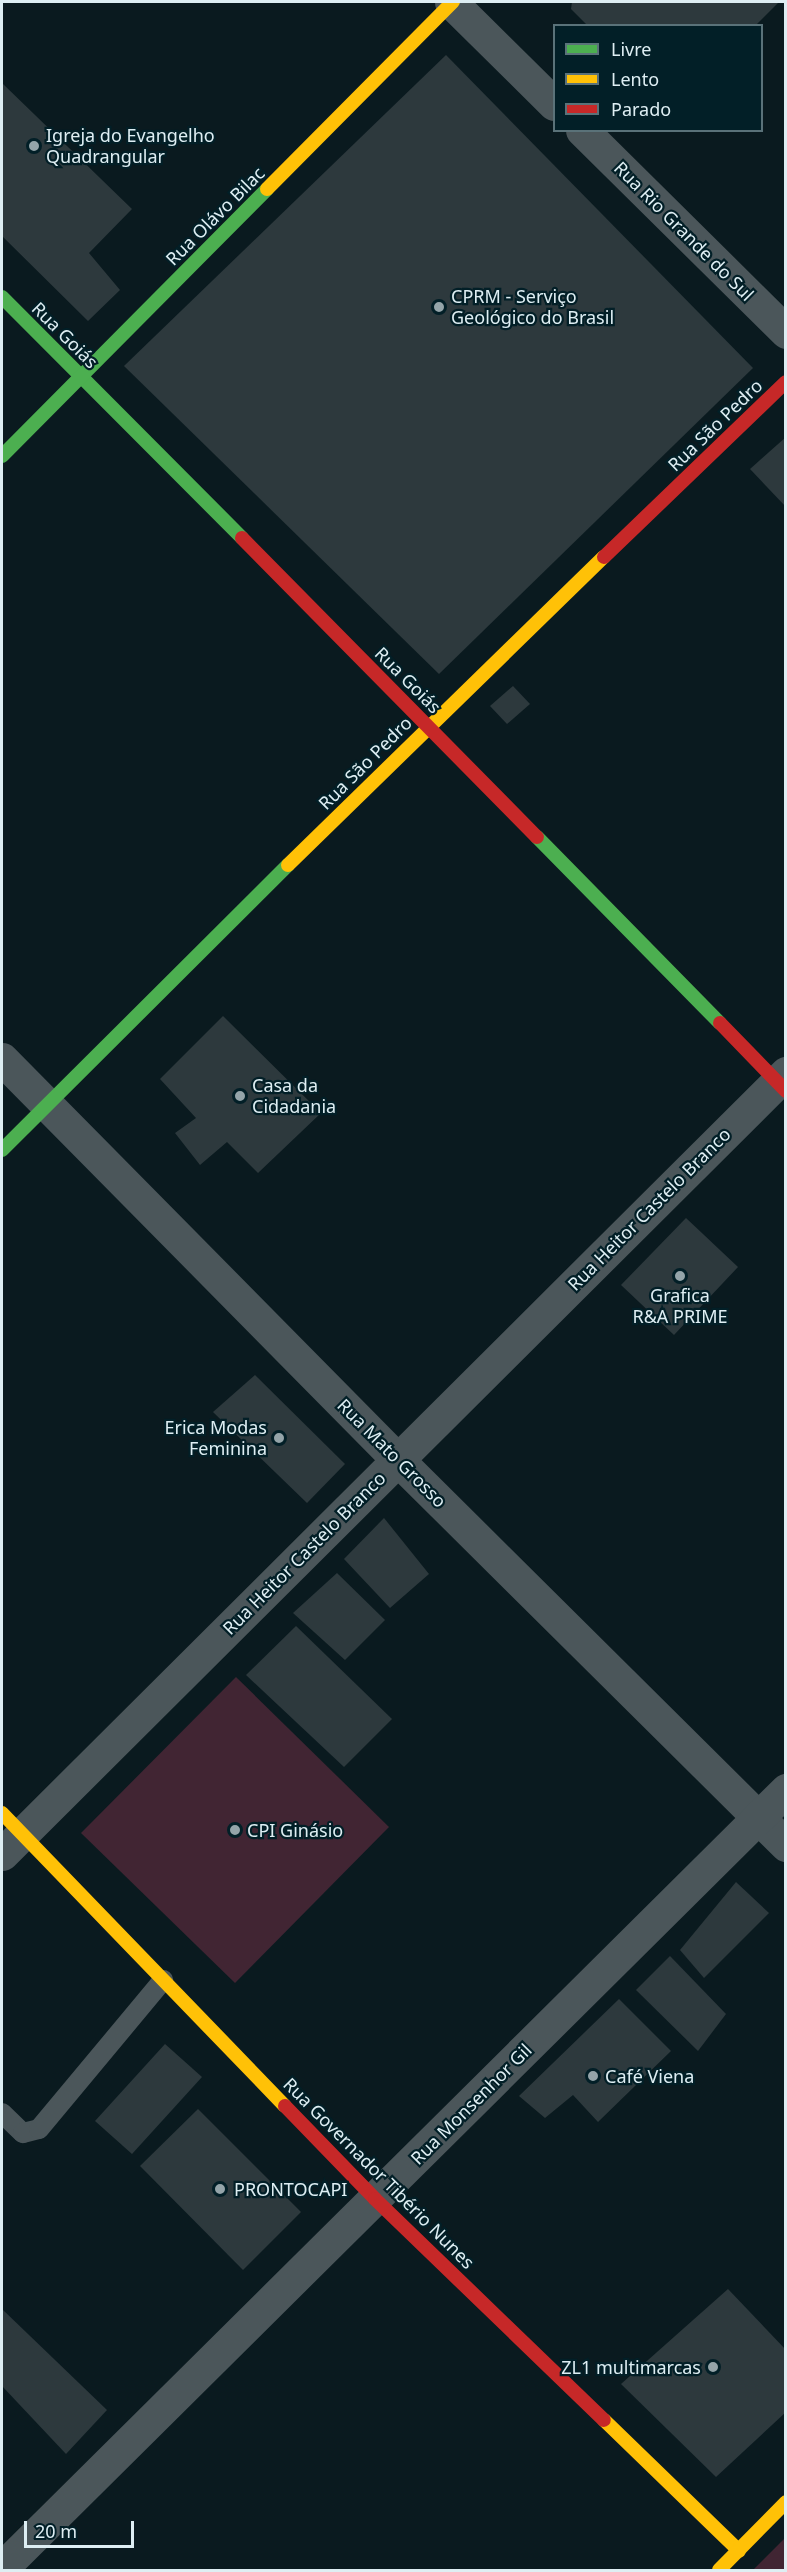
<!DOCTYPE html>
<html>
<head>
<meta charset="utf-8">
<style>
	body { margin:0 }
	#map { position:relative; width:787px; height:2572px; overflow:hidden; background:#0a1a1f; font-family:"Noto Sans",sans-serif }
	div>[style] { position:absolute }
	[style*='--x'] { left:calc(var(--x)*1px); top:calc(var(--y)*1px); width:calc(var(--w)*1px); rotate:calc(var(--a)*1deg) }
	.green>* { inset:0; background:#412533 }
	.building>* { inset:0; background:#2d393d }
	.lane>* { height:20px; margin:-10px; padding:0 10px; transform-origin:10px; border-radius:10px; background:#4b565a }
	.street>* { height:33px; margin:-16.5px; padding:0 16.5px; transform-origin:16.5px; border-radius:16.5px; background:#4b565a }
	.fast>* { height:14px; margin:-7px; padding:0 7px; transform-origin:7px; border-radius:7px; background:#4caf50 }
	.slow>* { height:14px; margin:-7px; padding:0 7px; transform-origin:7px; border-radius:7px; background:#ffc107 }
	.jam>* { height:14px; margin:-7px; padding:0 7px; transform-origin:7px; border-radius:7px; background:#c62828 }
	.dots>* { width:16px; height:16px; translate:-50% -50%; box-sizing:border-box; border:3px solid #021f27; border-radius:50% }
	span { translate:-50% -50%; white-space:nowrap; text-align:center; line-height:1.15; -webkit-text-stroke:4.5px #021f27; paint-order:stroke }
	.poi-label { font-size:18px; color:#deeef3 }
	.left { translate:0 -50%; text-align:left }
	.right { translate:-100% -50%; text-align:right }
	.street-label { font-size:18px; color:#deeef3 }
	.frame { position:absolute; inset:0; border:3px solid #deeef3; pointer-events:none }
	.legend { position:absolute; left:553px; top:24px; width:210px; height:108px; box-sizing:border-box; background:#021f27; border:2px solid #5a7279; margin:0; padding:8px 10px; list-style:none; font-size:18px; color:#deeef3 }
	.legend li { display:flex; align-items:center; gap:12px; height:30px }
	.legend b { width:30px; border:2px solid #5a7279 }
	.scale { position:absolute; left:24px; top:2521px; width:110px; height:27px; box-sizing:border-box; border:3px solid #deeef3; border-top:0; padding-left:8px; font-size:18px; line-height:21px; white-space:nowrap; color:#deeef3; -webkit-text-stroke:4px #021f27; paint-order:stroke }
</style>
</head>
<body>
<div id="map">
	<div class="green">
		<div style="clip-path:polygon(236px 1677px,389px 1827px,235px 1983px,81px 1833px)"></div>
		<div style="clip-path:polygon(785px 2538px,785px 2570px,753px 2570px)"></div>
	</div>
	<div class="building">
		<div style="clip-path:polygon(572px 2px,779px 2px,755px 26px,588px 26px,571px 9px)"></div>
		<div style="clip-path:polygon(446px 55px,753px 368px,439px 674px,124px 366px)"></div>
		<div style="clip-path:polygon(2px 83px,132px 209px,89px 253px,120px 290px,88px 321px,2px 236px)"></div>
		<div style="clip-path:polygon(786px 437px,786px 507px,750px 469px)"></div>
		<div style="clip-path:polygon(513px 686px,530px 704px,507px 724px,490px 706px)"></div>
		<div style="clip-path:polygon(223px 1016px,321px 1113px,258px 1173px,227px 1142px,200px 1165px,175px 1133px,196px 1118px,160px 1079px)"></div>
		<div style="clip-path:polygon(686px 1218px,738px 1267px,674px 1335px,621px 1285px)"></div>
		<div style="clip-path:polygon(255px 1375px,345px 1464px,307px 1503px,213px 1412px)"></div>
		<div style="clip-path:polygon(384px 1518px,429px 1574px,390px 1608px,344px 1559px)"></div>
		<div style="clip-path:polygon(337px 1573px,385px 1620px,345px 1660px,293px 1613px)"></div>
		<div style="clip-path:polygon(296px 1626px,392px 1719px,344px 1767px,246px 1675px)"></div>
		<div style="clip-path:polygon(736px 1882px,769px 1913px,704px 1978px,680px 1950px)"></div>
		<div style="clip-path:polygon(670px 1956px,726px 2014px,698px 2051px,636px 1990px)"></div>
		<div style="clip-path:polygon(619px 1999px,671px 2051px,598px 2122px,573px 2095px,545px 2118px,519px 2096px)"></div>
		<div style="clip-path:polygon(165px 2044px,202px 2077px,132px 2154px,95px 2121px)"></div>
		<div style="clip-path:polygon(198px 2109px,301px 2212px,243px 2270px,140px 2166px)"></div>
		<div style="clip-path:polygon(728px 2289px,786px 2350px,786px 2412px,716px 2477px,621px 2384px)"></div>
		<div style="clip-path:polygon(2px 2309px,107px 2410px,66px 2454px,2px 2386px)"></div>
	</div>
	<div class="lane">
		<div style="--x:2;--y:2113;--w:29;--a:44"></div>
		<div style="--x:23;--y:2133;--w:16;--a:-14"></div>
		<div style="--x:39;--y:2129;--w:194;--a:-50.2"></div>
	</div>
	<div class="street">
		<div style="--x:451;--y:2;--w:145;--a:44.7"></div>
		<div style="--x:582;--y:130;--w:287;--a:44.7"></div>
		<div style="--x:2;--y:1059;--w:564;--a:45.36"></div>
		<div style="--x:398;--y:1460;--w:547;--a:44.78"></div>
		<div style="--x:2;--y:1854;--w:1107;--a:-44.89"></div>
		<div style="--x:2;--y:2568;--w:1105;--a:-44.78"></div>
	</div>
	<div class="fast">
		<div style="--x:2;--y:297;--w:340;--a:45.1"></div>
		<div style="--x:2;--y:456;--w:376;--a:-45.2"></div>
		<div style="--x:537;--y:837;--w:261;--a:45.5"></div>
		<div style="--x:2;--y:1150;--w:404;--a:-44.9"></div>
	</div>
	<div class="slow">
		<div style="--x:267;--y:189;--w:264;--a:-45.2"></div>
		<div style="--x:288;--y:865;--w:441;--a:-44.3"></div>
		<div style="--x:2;--y:1813;--w:407;--a:46"></div>
		<div style="--x:604;--y:2420;--w:188;--a:44.1"></div>
		<div style="--x:719;--y:2570;--w:95;--a:-45.4"></div>
	</div>
	<div class="jam">
		<div style="--x:242;--y:538;--w:420;--a:45.4"></div>
		<div style="--x:604;--y:557;--w:252;--a:-43.9"></div>
		<div style="--x:720;--y:1023;--w:95;--a:45.9"></div>
		<div style="--x:285;--y:2106;--w:129;--a:45.9"></div>
		<div style="--x:375;--y:2199;--w:318;--a:44"></div>
	</div>
	<div class="dots">
		<div style="left:34px;top:146px;background:#94a4a9"></div>
		<div style="left:439px;top:307px;background:#94a4a9"></div>
		<div style="left:240px;top:1096px;background:#94a4a9"></div>
		<div style="left:680px;top:1276px;background:#94a4a9"></div>
		<div style="left:279px;top:1438px;background:#94a4a9"></div>
		<div style="left:235px;top:1830px;background:#94a4a9"></div>
		<div style="left:593px;top:2076px;background:#94a4a9"></div>
		<div style="left:220px;top:2189px;background:#94a4a9"></div>
		<div style="left:713px;top:2367px;background:#94a4a9"></div>
	</div>
	<div class="poi-label">
		<span class="left" style="left:46px;top:146px">Igreja do Evangelho<br>Quadrangular</span>
		<span class="left" style="left:451px;top:307px">CPRM - Serviço<br>Geológico do Brasil</span>
		<span class="left" style="left:252px;top:1096px">Casa da<br>Cidadania</span>
		<span style="left:680px;top:1306px">Grafica<br>R&amp;A PRIME</span>
		<span class="right" style="left:267px;top:1438px">Erica Modas<br>Feminina</span>
		<span class="left" style="left:247px;top:1830px">CPI Ginásio</span>
		<span class="left" style="left:605px;top:2076px">Café Viena</span>
		<span class="left" style="left:234px;top:2189px">PRONTOCAPI</span>
		<span class="right" style="left:701px;top:2367px">ZL1 multimarcas</span>
	</div>
	<div class="street-label">
		<span style="left:215px;top:216px;rotate:-45deg">Rua Olávo Bilac</span>
		<span style="left:684px;top:231px;rotate:45deg">Rua Rio Grande do Sul</span>
		<span style="left:65px;top:335px;rotate:45deg">Rua Goiás</span>
		<span style="left:715px;top:425px;rotate:-44deg">Rua São Pedro</span>
		<span style="left:408px;top:680px;rotate:45deg">Rua Goiás</span>
		<span style="left:365px;top:763px;rotate:-45deg">Rua São Pedro</span>
		<span style="left:649px;top:1209px;rotate:-45deg">Rua Heitor Castelo Branco</span>
		<span style="left:392px;top:1453px;rotate:45deg">Rua Mato Grosso</span>
		<span style="left:304px;top:1553px;rotate:-45deg">Rua Heitor Castelo Branco</span>
		<span style="left:471px;top:2104px;rotate:-45deg">Rua Monsenhor Gil</span>
		<span style="left:379px;top:2173px;rotate:45deg">Rua Governador Tibério Nunes</span>
	</div>
	<div class="frame"></div>
	<ul class="legend">
	<li><b style="height:8px;background:#4caf50"></b>Livre</li>
	<li><b style="height:8px;background:#ffc107"></b>Lento</li>
	<li><b style="height:8px;background:#c62828"></b>Parado</li>
	</ul>
	<div class="scale">20 m</div>
</div>
</body>
</html>
